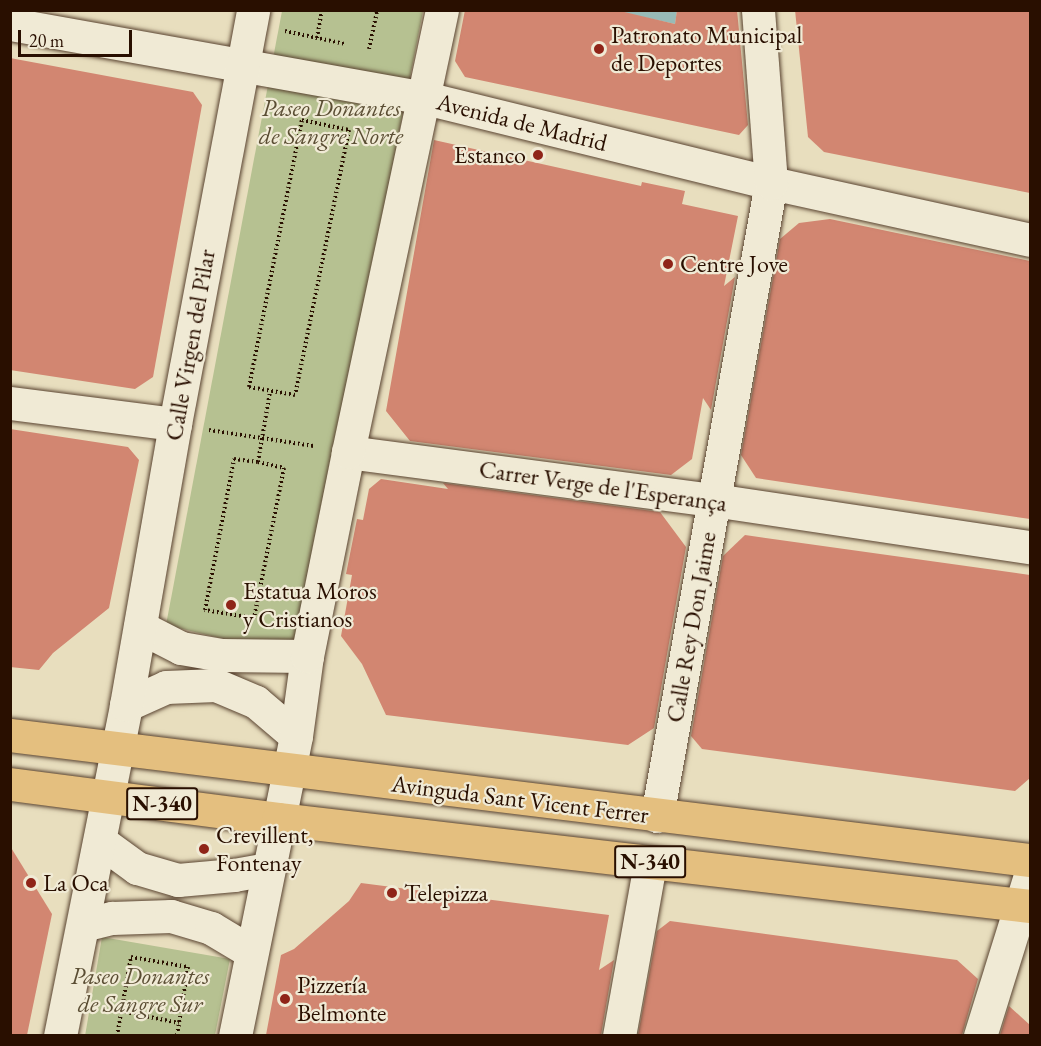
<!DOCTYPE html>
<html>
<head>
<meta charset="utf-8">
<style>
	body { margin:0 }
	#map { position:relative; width:1041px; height:1046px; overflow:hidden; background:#e8debe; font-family:"EB Garamond",serif }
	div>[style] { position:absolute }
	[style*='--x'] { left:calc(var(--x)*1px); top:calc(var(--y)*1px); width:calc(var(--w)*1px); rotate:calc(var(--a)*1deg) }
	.green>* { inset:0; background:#b6c191 }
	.water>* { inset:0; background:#98bbb7 }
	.building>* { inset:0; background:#d28671 }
	.path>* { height:4px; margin-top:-2px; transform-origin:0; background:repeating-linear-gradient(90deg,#290f00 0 1.5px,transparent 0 4.5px) }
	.roads { filter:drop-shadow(0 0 2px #594330) drop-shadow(0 0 2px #594330) }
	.minor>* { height:33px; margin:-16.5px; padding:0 16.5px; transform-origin:16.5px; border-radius:16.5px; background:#f0ead5 }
	.highway>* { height:33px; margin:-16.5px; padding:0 16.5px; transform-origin:16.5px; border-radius:16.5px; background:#e4bf7f }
	.dots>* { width:16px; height:16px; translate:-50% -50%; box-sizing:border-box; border:3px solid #f0ead5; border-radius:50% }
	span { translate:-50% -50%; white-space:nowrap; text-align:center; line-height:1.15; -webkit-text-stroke:4.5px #f0ead5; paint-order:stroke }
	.shield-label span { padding:2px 4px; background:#f0ead5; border:2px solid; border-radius:4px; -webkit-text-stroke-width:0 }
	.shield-label { font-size:22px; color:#290f00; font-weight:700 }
	.poi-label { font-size:24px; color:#290f00 }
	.left { translate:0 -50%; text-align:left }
	.right { translate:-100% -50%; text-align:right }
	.park-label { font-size:24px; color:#5a4d33; font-style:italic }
	.street-label { font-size:24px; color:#290f00 }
	.frame { position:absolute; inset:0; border:12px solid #290f00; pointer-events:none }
	.scale { position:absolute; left:18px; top:30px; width:114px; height:27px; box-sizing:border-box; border:3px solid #290f00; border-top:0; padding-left:8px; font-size:18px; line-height:21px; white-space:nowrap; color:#290f00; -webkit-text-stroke:4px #f0ead5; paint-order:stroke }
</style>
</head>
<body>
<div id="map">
	<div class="green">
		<div style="clip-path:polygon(282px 11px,423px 11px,298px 650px,224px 639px,166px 625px)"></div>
		<div style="clip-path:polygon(102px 937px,230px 959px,215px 1035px,85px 1036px)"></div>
	</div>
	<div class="water">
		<div style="clip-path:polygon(616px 11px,677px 11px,675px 24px)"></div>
	</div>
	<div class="building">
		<div style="clip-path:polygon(465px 10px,616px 10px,675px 24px,677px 10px,737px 10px,748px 125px,739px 135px,465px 77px,455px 61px)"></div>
		<div style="clip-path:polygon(795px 10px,1030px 10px,1030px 193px,824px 152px,808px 137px)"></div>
		<div style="clip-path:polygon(10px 58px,193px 92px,202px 105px,153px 377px,135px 389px,10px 370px)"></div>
		<div style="clip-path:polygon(434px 140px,641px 186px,642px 182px,685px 191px,682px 204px,738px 216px,724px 286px,735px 277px,711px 410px,703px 398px,692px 459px,671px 475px,410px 441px,386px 411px)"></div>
		<div style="clip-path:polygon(830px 219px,1030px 261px,1030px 519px,756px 478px,741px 455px,780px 239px,799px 223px)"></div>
		<div style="clip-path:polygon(10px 429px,128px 447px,139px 460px,109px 608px,53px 653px,39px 670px,10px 667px)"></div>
		<div style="clip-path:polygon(381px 479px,448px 489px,443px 483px,660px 512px,686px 547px,654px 728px,628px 745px,386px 715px,362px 664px,341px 636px,352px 575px,346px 574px,357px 519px,363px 520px,369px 489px)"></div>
		<div style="clip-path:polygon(745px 535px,1030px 575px,1030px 778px,1015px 791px,702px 749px,691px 736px,723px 556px)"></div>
		<div style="clip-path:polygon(10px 846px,52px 914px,27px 1035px,10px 1035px)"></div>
		<div style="clip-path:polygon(361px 883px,609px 915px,599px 970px,614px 960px,601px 1035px,266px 1035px,281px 955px,294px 949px,349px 901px)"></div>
		<div style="clip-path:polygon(670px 921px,957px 960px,978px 979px,962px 1035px,638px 1035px,657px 931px)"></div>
		<div style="clip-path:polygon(1009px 1006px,1030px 1025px,1030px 1035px,1000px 1035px)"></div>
	</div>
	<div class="path">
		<div style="--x:285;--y:31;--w:61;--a:12.2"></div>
		<div style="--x:317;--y:38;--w:28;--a:-80"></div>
		<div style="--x:369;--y:49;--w:40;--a:-78"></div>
		<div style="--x:302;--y:120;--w:48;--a:12"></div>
		<div style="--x:349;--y:130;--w:270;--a:101.5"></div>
		<div style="--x:295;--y:395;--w:47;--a:-170.1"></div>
		<div style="--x:249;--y:387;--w:272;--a:-78.8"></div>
		<div style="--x:209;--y:430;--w:106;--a:8.7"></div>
		<div style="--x:258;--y:462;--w:27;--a:13"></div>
		<div style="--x:284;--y:468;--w:153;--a:101.3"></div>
		<div style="--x:254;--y:618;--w:50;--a:-170.7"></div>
		<div style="--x:205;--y:610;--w:154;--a:-79.1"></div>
		<div style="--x:234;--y:459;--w:24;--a:7"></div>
		<div style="--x:258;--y:462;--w:71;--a:-80.3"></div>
		<div style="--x:121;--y:1011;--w:59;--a:11.7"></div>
		<div style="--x:117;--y:1036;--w:80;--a:-80"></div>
		<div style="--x:131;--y:957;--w:58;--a:10"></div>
		<div style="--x:188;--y:967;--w:70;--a:99.1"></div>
	</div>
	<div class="roads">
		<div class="minor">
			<div style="--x:10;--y:24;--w:422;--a:10.1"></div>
			<div style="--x:425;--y:98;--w:356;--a:13.8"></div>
			<div style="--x:771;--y:183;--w:265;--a:12.4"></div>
			<div style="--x:10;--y:403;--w:166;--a:7.3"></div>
			<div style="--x:348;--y:452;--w:369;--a:7.5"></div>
			<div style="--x:714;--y:500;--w:319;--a:8.5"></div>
			<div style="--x:140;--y:627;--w:46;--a:27.1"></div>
			<div style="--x:181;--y:648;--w:41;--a:9.9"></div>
			<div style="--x:221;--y:655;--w:86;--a:0.7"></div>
			<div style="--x:126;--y:705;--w:44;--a:-24.2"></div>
			<div style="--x:166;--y:687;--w:50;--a:-2.3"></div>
			<div style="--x:216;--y:685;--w:43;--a:23"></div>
			<div style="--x:256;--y:702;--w:52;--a:40.4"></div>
			<div style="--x:657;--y:816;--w:643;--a:-79.79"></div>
			<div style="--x:771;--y:183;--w:173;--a:-94.3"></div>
			<div style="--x:100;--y:841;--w:46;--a:36.1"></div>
			<div style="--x:137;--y:868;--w:43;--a:16.3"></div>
			<div style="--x:178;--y:880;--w:56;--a:-5.1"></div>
			<div style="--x:234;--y:875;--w:34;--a:-10"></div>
			<div style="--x:83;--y:925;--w:30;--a:-14"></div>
			<div style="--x:112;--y:918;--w:59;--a:-1.9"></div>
			<div style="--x:171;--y:916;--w:42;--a:16.7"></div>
			<div style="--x:211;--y:928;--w:47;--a:31"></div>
			<div style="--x:60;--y:1036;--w:338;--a:-78.7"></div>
			<div style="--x:126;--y:705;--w:285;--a:-80.1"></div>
			<div style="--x:175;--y:424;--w:421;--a:-79.3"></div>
			<div style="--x:235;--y:1036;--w:306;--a:-78.5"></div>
			<div style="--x:296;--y:736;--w:81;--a:-82.2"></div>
			<div style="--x:307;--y:656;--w:208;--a:-78.6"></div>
			<div style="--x:348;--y:452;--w:452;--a:-78"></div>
			<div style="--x:619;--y:1036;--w:176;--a:-79.8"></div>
			<div style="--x:980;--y:1036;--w:169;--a:-72.7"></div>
		</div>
		<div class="highway">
			<div style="--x:10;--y:735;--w:1028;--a:6.99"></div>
			<div style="--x:10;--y:784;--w:270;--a:7.4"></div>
			<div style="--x:278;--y:819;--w:757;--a:6.6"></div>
		</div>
	</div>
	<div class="dots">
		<div style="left:599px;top:49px;background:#8f2418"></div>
		<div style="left:538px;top:155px;background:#8f2418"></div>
		<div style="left:668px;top:264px;background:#8f2418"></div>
		<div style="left:231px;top:605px;background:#8f2418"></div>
		<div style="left:204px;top:849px;background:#8f2418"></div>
		<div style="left:31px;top:883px;background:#8f2418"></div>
		<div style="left:392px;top:893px;background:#8f2418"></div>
		<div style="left:285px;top:999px;background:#8f2418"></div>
	</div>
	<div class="shield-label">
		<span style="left:162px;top:804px">N-340</span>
		<span style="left:650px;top:862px">N-340</span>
	</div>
	<div class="poi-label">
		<span class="left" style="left:611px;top:49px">Patronato Municipal<br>de Deportes</span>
		<span class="right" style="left:526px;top:155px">Estanco</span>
		<span class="left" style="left:680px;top:264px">Centre Jove</span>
		<span class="left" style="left:243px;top:605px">Estatua Moros<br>y Cristianos</span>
		<span class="left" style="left:216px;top:849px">Crevillent,<br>Fontenay</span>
		<span class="left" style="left:43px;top:883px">La Oca</span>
		<span class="left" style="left:404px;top:893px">Telepizza</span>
		<span class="left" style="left:297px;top:999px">Pizzería<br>Belmonte</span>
	</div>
	<div class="park-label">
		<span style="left:331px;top:122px">Paseo Donantes<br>de Sangre Norte</span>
		<span style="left:140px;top:990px">Paseo Donantes<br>de Sangre Sur</span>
	</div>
	<div class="street-label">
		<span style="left:522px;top:122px;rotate:14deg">Avenida de Madrid</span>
		<span style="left:190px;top:345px;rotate:-80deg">Calle Virgen del Pilar</span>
		<span style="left:603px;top:486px;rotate:8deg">Carrer Verge de l'Esperança</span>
		<span style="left:691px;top:627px;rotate:-80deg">Calle Rey Don Jaime</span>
		<span style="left:520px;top:799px;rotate:7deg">Avinguda Sant Vicent Ferrer</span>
	</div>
	<div class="frame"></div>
	<div class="scale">20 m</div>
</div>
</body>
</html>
